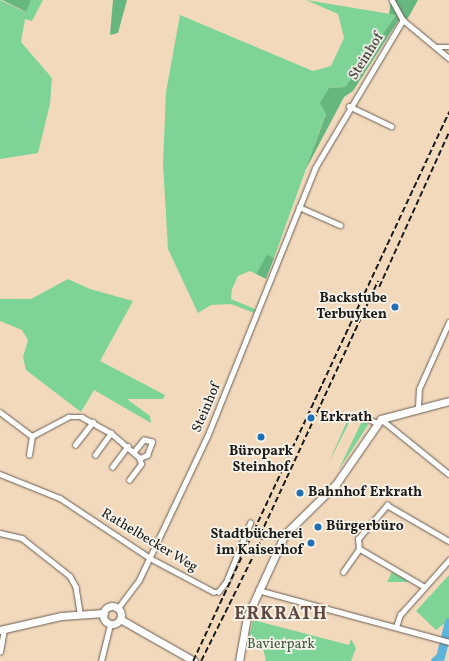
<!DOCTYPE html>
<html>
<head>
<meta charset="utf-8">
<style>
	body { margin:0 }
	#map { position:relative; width:449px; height:661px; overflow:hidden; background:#f3d9bc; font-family:Vollkorn,serif }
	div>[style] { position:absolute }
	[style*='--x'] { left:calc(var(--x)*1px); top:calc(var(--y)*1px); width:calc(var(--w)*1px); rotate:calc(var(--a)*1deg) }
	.green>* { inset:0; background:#7ed497 }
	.forest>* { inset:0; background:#66b680 }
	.river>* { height:9px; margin:-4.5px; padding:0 4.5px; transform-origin:4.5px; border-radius:4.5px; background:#5eb4da }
	.roads { filter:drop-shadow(0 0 1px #675e54) drop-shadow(0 0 1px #675e54) }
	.street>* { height:4.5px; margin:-2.25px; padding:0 2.25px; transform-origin:2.25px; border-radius:2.25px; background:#fff }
	.secondary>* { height:7px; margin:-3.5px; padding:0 3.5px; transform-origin:3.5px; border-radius:3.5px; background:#fff }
	.secondary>.ring { margin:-3.5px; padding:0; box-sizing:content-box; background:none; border:7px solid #fff; border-radius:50% }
	.rail>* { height:1.5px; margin-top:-0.75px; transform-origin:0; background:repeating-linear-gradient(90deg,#1c1c1c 0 6px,transparent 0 9px) }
	.dots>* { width:11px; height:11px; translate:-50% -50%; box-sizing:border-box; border:2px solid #f7f3e8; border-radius:50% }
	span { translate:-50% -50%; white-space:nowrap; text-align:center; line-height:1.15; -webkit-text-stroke:3.5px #f7f3e8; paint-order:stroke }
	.street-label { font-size:14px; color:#1c1c1c }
	.poi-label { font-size:14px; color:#1c1c1c; font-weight:700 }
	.right { translate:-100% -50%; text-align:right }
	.left { translate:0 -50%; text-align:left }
	.park-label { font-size:14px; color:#3e5c47 }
	.district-label { font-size:18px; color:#5d493f; font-weight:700; letter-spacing:1px }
</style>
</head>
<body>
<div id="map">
	<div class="green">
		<div style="clip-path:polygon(0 0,25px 12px,31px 0,43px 0,32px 21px,25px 19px,21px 42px,52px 78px,50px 104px,38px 153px,0 159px)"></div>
		<div style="clip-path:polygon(306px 0,396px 15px,345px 87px,329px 88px,326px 113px,274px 258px,267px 256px,256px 274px,250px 271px,238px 276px,232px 289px,231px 299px,255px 309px,254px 313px,231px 304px,211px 305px,198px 313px,168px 249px,163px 164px,166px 92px,180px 15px,313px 71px,331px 66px,344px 38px,338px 14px)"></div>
		<div style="clip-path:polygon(68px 279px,90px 289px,133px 301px,100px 361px,165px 395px,163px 399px,127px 399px,150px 416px,151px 423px,94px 390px,81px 412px,26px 370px,23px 357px,28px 340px,22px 330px,0 321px,0 299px,31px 299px)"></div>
		<div style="clip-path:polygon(349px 413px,353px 415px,355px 420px,352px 417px,328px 464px,348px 419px,345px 415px)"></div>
		<div style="clip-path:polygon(365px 419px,368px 425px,338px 471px,362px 421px)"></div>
		<div style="clip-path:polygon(392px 572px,409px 582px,387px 582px)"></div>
		<div style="clip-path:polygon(449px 575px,449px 620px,436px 630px,416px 611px)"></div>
		<div style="clip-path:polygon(253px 620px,349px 645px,351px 639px,356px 648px,351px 661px,266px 661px,262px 644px,248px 642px)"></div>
	</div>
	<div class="forest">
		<div style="clip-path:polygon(2px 0,31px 0,26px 12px)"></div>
		<div style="clip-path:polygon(113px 0,127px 0,118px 33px,110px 35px)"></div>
		<div style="clip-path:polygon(391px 0,418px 0,408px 18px,398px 21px,353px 91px,344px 97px,305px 171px,326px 114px,320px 103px,329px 88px,345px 87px,396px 15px,389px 14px)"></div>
		<div style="clip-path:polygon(267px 255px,274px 258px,266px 279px,256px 274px)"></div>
	</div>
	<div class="river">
		<div style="--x:435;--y:661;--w:6;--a:-39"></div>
		<div style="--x:440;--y:657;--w:36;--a:-76"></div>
	</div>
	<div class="roads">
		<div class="street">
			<div style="--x:392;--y:0;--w:23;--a:61"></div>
			<div style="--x:403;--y:20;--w:60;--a:39.6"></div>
			<div style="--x:436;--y:47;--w:13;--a:0"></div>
			<div style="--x:349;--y:106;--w:47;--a:25.5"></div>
			<div style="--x:299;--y:207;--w:45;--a:23.7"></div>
			<div style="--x:418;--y:407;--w:18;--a:-87"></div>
			<div style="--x:419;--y:389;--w:73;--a:-65.9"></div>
			<div style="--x:0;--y:412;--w:40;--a:37"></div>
			<div style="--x:32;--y:436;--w:41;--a:-27.8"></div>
			<div style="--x:68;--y:417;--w:14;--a:0"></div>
			<div style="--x:82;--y:417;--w:33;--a:29"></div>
			<div style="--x:111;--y:433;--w:38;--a:41"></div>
			<div style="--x:140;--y:458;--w:8;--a:-23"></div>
			<div style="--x:147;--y:455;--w:14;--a:-69"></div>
			<div style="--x:152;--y:442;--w:8;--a:-166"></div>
			<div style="--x:144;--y:440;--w:14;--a:129"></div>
			<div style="--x:360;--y:415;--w:19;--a:25"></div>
			<div style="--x:381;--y:419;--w:87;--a:39"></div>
			<div style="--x:75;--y:445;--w:29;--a:-52"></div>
			<div style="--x:29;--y:455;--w:19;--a:-81"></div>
			<div style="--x:95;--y:455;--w:27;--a:-54"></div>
			<div style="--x:112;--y:467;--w:26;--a:-53"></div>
			<div style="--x:0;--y:474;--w:65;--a:21.8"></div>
			<div style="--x:60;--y:498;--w:108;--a:33.7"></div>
			<div style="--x:150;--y:558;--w:72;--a:28"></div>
			<div style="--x:214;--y:592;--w:4;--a:0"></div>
			<div style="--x:218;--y:592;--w:13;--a:-51"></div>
			<div style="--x:226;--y:582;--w:64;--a:-67.9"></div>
			<div style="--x:129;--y:480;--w:20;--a:-53"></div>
			<div style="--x:141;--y:464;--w:6;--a:-108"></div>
			<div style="--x:0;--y:533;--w:23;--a:13"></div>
			<div style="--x:22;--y:538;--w:61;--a:38.4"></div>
			<div style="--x:70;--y:576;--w:13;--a:61"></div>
			<div style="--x:76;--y:587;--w:26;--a:81"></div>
			<div style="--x:343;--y:572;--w:28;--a:-55"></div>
			<div style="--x:424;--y:587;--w:75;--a:-149.7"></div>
			<div style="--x:359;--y:549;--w:10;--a:-96"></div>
			<div style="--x:358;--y:539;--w:45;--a:-49.5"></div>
			<div style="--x:387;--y:505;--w:72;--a:30.1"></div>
			<div style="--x:258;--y:590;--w:198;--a:15.2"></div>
			<div style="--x:118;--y:608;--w:35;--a:-53"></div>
			<div style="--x:139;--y:580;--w:158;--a:-64.6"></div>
			<div style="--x:207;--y:437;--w:290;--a:-68.1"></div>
			<div style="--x:315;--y:168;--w:172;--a:-59.3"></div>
			<div style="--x:396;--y:627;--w:13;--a:-72"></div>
			<div style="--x:400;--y:615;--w:74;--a:-48.3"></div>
			<div style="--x:0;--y:652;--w:22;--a:-80"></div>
			<div style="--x:101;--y:661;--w:38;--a:-76"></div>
		</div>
		<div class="secondary">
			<div class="ring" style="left:103px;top:606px;width:11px;height:11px"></div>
			<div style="--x:120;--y:619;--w:85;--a:29.6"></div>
			<div style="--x:0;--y:630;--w:63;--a:-12.9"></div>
			<div style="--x:61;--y:616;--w:43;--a:-4"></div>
			<div style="--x:239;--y:661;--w:45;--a:-79.7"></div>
			<div style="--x:247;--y:617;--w:91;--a:-65.4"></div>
			<div style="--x:285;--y:534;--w:71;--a:-44.4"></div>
			<div style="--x:336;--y:484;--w:79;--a:-55.3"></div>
			<div style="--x:381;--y:419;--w:70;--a:-14.8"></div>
		</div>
	</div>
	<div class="rail">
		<div style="--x:379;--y:287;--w:170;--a:-65.7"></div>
		<div style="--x:260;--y:535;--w:280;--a:-65.1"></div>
		<div style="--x:193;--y:661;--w:606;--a:-65"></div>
		<div style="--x:201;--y:661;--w:146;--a:-63.6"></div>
	</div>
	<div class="dots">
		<div style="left:395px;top:307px;background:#1f6fb2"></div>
		<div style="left:311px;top:418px;background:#1f6fb2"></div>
		<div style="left:261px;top:437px;background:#1f6fb2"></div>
		<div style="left:300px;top:493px;background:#1f6fb2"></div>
		<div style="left:318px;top:527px;background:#1f6fb2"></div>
		<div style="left:311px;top:543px;background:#1f6fb2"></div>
	</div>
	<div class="street-label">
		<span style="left:367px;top:57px;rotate:-58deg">Steinhof</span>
		<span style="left:207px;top:408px;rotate:-67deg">Steinhof</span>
		<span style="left:149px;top:541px;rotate:31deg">Rathelbecker Weg</span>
	</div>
	<div class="poi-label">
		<span class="right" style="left:387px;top:307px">Backstube<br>Terbuyken</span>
		<span class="left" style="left:320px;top:418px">Erkrath</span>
		<span style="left:261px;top:460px">Büropark<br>Steinhof</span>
		<span class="left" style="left:308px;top:493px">Bahnhof Erkrath</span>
		<span class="left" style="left:326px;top:527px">Bürgerbüro</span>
		<span class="right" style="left:303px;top:543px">Stadtbücherei<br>im Kaiserhof</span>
	</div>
	<div class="park-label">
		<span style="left:281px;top:645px">Bavierpark</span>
	</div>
	<div class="district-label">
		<span style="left:281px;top:615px">ERKRATH</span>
	</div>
</div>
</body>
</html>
